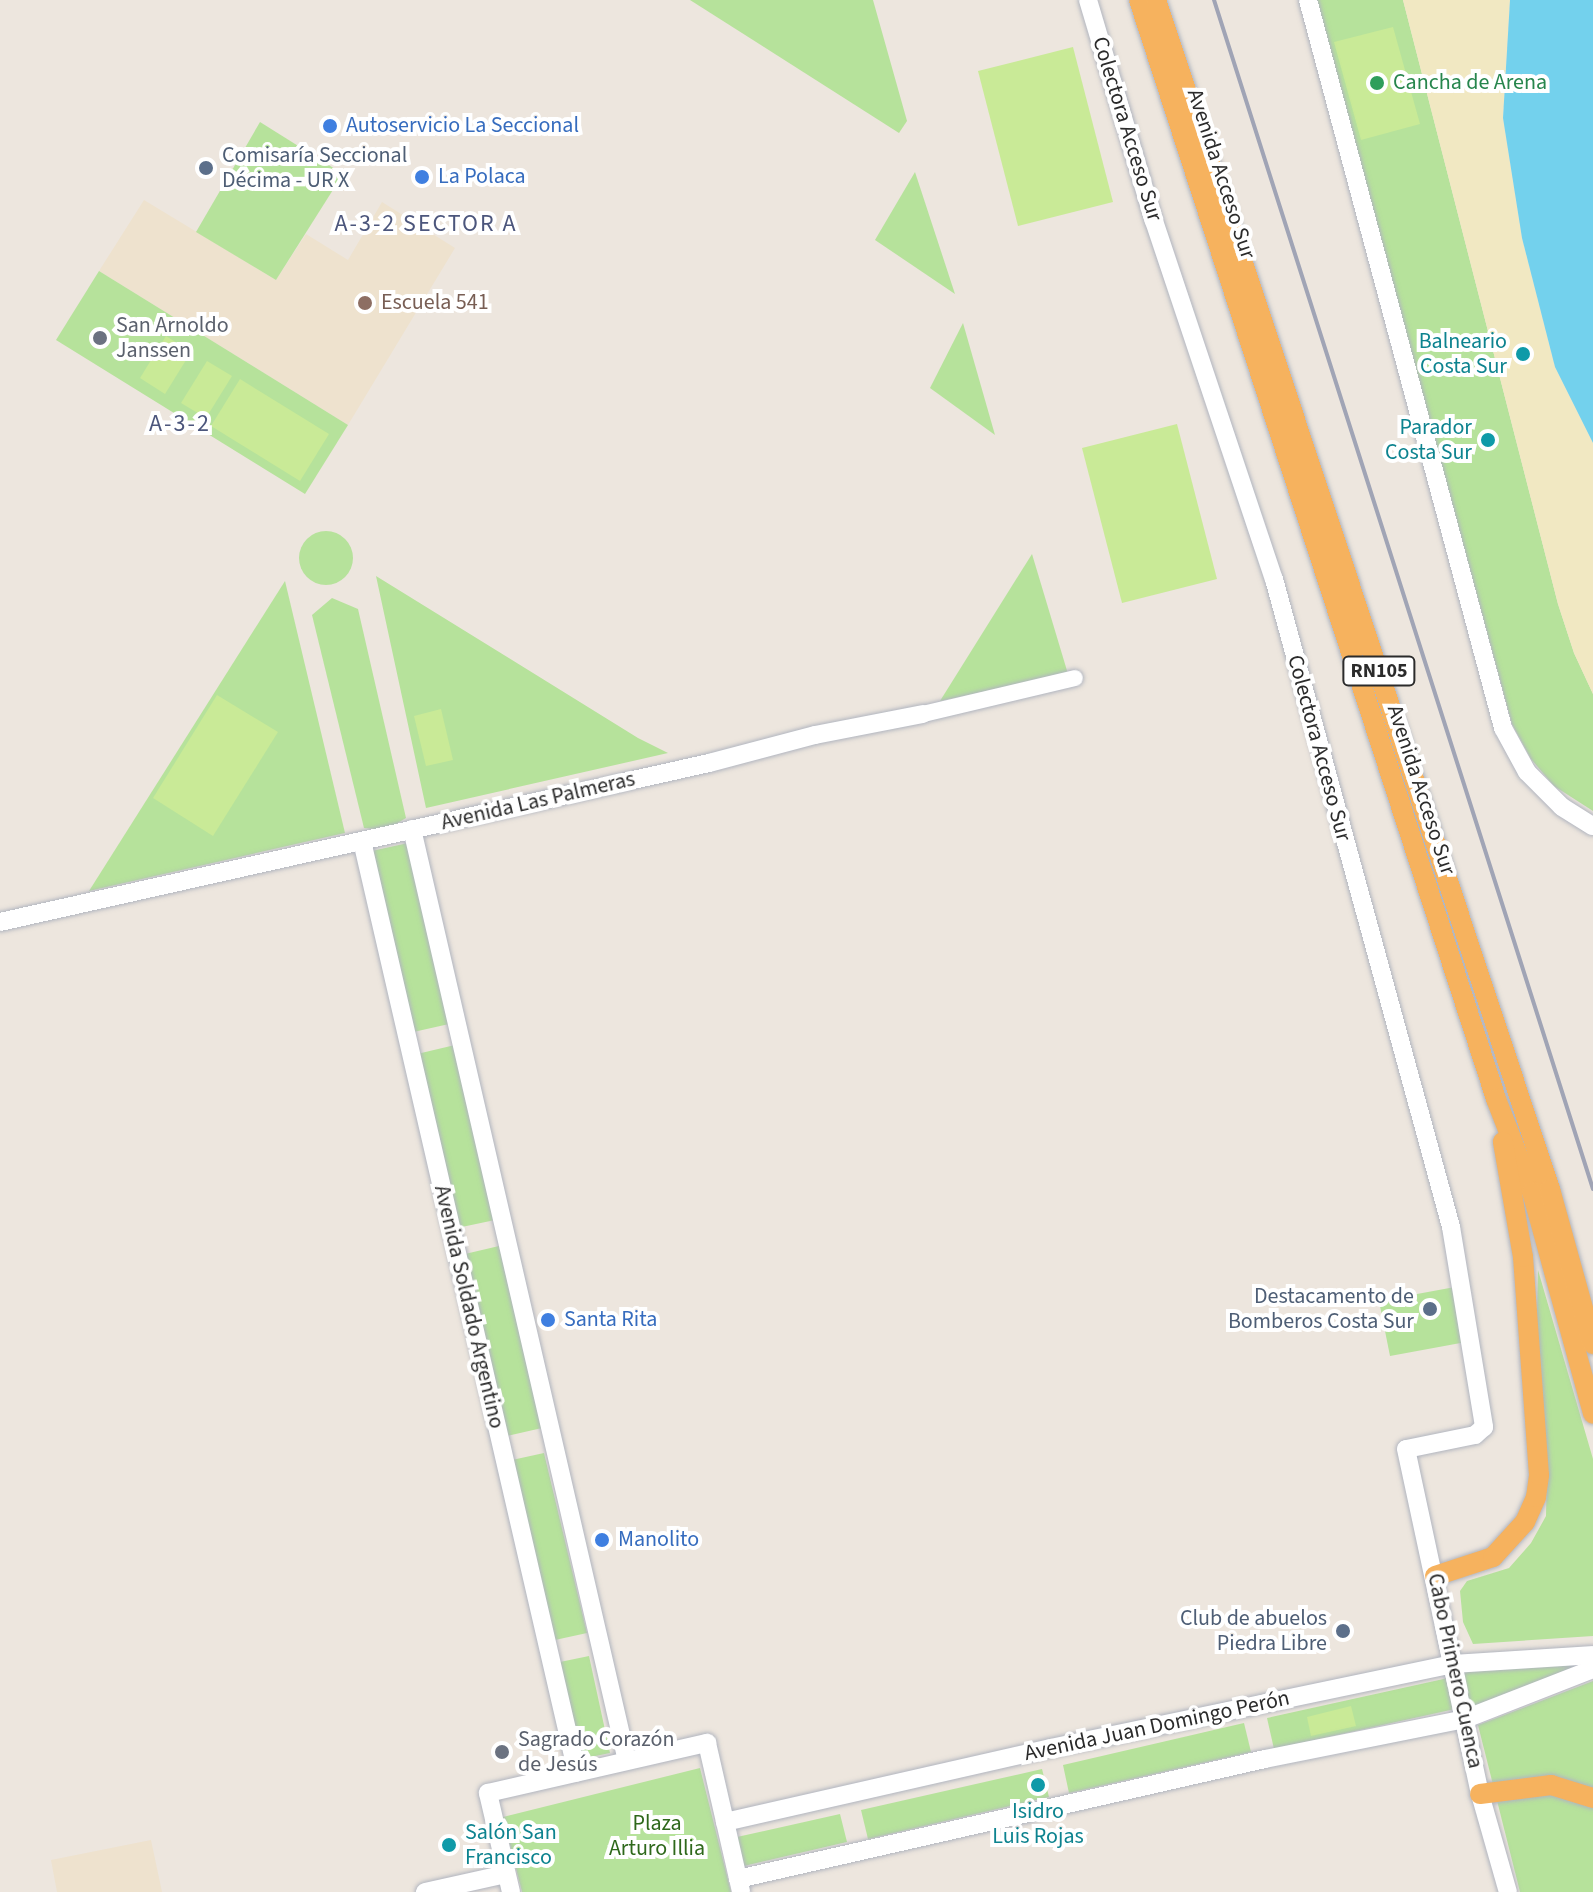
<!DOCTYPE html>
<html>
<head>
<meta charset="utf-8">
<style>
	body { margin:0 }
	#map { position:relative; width:1593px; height:1892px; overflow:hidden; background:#ede6de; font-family:"Source Sans 3",sans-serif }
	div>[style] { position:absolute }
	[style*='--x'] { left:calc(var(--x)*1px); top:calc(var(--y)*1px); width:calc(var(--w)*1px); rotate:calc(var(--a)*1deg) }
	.education>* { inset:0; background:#eee2ce }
	.green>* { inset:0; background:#b6e29b }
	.round { border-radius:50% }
	.sand>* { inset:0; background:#f1e8c2 }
	.pitch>* { inset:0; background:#c9ea97 }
	.water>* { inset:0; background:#73d1ed }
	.roads { filter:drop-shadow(0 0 2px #b1b5bf) drop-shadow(0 0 2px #b1b5bf) }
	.tertiary>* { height:16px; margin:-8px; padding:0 8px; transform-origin:8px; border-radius:8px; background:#fff }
	.secondary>* { height:18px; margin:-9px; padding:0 9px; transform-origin:9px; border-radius:9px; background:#fff }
	.trunk>* { height:20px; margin:-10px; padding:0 10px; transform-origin:10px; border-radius:10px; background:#f6b25e }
	.rail>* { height:4px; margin:-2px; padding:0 2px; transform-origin:2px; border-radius:2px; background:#a0a4b5 }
	.dots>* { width:22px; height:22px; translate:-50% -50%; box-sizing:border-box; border:4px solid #fff; border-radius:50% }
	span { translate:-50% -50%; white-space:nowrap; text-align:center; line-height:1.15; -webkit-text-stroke:8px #fff; paint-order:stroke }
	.shield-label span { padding:2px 6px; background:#fff; border:2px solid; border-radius:6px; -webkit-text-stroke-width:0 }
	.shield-label { font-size:20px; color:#2b2b2b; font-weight:700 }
	.leisure-label { font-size:22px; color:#27864d }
	.left { translate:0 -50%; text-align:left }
	.shop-label { font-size:22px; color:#366cbe }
	.street-label { font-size:22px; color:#2b2b2b }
	.service-label { font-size:22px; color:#4e5e75 }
	.right { translate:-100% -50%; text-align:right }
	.education-label { font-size:22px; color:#785e54 }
	.worship-label { font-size:22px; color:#5b616d }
	.culture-label { font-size:22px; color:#0d838f }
	.park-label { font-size:22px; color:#2e681b }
	.neighbourhood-label { font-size:24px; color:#4c567c; letter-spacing:2px }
</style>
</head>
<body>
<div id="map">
	<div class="education">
		<div style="clip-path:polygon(144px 200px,276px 280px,306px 234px,348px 260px,382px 202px,455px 248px,348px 425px,99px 271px)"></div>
		<div style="clip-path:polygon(151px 1840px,162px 1892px,57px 1892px,51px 1860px)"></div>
	</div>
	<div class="green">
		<div style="clip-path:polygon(690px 0,873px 0,907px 121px,899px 133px)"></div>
		<div style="clip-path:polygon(1315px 0,1403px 0,1558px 604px,1574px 653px,1593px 694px,1593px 811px,1554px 786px,1531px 759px,1512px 724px)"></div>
		<div style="clip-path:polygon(260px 122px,343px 174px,276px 280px,196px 232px)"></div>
		<div style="clip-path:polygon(915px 172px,955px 294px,875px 240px)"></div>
		<div style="clip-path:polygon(99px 271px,348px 425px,305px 494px,56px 340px)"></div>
		<div style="clip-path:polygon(963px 323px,995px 435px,930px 388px)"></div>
		<div class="round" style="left:299px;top:531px;width:54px;height:54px"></div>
		<div style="clip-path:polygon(1032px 554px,1068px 674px,940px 701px)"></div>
		<div style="clip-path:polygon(376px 576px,638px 738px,668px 753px,426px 808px)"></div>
		<div style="clip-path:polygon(285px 581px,345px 833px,89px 891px)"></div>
		<div style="clip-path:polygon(332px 598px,358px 609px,406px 818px,386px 830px,364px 828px,312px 615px)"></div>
		<div style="clip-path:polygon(408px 843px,449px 1024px,409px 1033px,367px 852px)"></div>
		<div style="clip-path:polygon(455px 1045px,495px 1220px,457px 1228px,417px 1054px)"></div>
		<div style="clip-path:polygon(499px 1246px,542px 1428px,507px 1436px,465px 1254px)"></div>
		<div style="clip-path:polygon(1538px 1270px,1593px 1459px,1593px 1636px,1473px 1644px,1463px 1622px,1460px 1591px,1467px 1581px,1509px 1568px,1531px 1543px,1546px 1516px,1547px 1463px,1536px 1354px)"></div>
		<div style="clip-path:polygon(1455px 1287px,1466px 1342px,1390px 1356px,1379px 1301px)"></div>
		<div style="clip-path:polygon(544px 1453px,587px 1633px,555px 1640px,512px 1460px)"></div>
		<div style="clip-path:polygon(589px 1656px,610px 1753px,581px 1759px,560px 1662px)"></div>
		<div style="clip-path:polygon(1593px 1660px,1470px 1708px,1464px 1672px)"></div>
		<div style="clip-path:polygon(1448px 1678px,1455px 1709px,1274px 1749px,1267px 1718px)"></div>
		<div style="clip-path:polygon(1593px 1681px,1593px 1892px,1520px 1892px,1478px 1725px)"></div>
		<div style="clip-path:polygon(1244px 1723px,1251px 1752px,1069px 1793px,1063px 1765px)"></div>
		<div style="clip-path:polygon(700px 1768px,731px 1892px,522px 1892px,503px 1817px)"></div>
		<div style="clip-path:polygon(1042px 1769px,1049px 1797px,868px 1839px,861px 1810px)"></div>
		<div style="clip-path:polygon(840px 1814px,847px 1842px,744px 1866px,737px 1837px)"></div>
	</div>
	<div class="sand">
		<div style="clip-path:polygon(1403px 0,1510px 0,1503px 118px,1522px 238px,1555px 367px,1593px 443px,1593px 694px,1574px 653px,1558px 604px)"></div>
	</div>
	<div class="pitch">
		<div style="clip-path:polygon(1393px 27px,1420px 124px,1361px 140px,1334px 42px)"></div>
		<div style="clip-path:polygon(1073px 47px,1113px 202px,1018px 226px,978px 71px)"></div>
		<div style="clip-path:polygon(166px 336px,191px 352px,165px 394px,140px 378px)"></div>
		<div style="clip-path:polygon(207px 361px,232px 376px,206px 418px,181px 403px)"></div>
		<div style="clip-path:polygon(240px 379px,329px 434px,300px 481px,211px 426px)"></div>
		<div style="clip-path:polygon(1177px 424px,1217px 579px,1122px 603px,1082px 448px)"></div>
		<div style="clip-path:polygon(217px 695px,278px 732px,213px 836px,153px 798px)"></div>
		<div style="clip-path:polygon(441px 709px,453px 760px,426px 766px,414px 716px)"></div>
		<div style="clip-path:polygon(1351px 1706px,1356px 1726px,1311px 1736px,1307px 1717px)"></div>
	</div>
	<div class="water">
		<div style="clip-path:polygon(1510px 0,1593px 0,1593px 443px,1555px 367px,1522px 238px,1503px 118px)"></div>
	</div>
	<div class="roads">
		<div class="tertiary">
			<div style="--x:923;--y:714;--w:156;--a:-13.3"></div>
		</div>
		<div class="secondary">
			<div style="--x:1088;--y:0;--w:231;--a:73.4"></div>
			<div style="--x:1154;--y:221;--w:378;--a:71.5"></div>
			<div style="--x:1274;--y:579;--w:672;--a:74.72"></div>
			<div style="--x:1451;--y:1227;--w:203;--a:80.6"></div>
			<div style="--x:1484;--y:1427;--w:12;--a:138"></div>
			<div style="--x:1475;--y:1435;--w:70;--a:168.5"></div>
			<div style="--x:1406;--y:1449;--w:353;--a:77.9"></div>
			<div style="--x:1480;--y:1794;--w:102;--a:74.1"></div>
			<div style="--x:1308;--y:0;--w:754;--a:75"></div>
			<div style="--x:1503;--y:728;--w:50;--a:61.4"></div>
			<div style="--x:1527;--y:772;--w:49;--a:45"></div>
			<div style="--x:1562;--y:807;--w:36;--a:32"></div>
			<div style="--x:412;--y:829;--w:956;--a:77.01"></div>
			<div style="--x:362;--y:841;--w:956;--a:77.01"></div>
			<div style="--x:0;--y:922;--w:727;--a:-12.64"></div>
			<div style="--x:709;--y:763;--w:110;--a:-14.8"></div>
			<div style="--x:815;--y:735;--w:110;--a:-11"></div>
			<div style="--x:725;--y:1822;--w:334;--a:-12.8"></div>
			<div style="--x:1051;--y:1748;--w:412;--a:-11.8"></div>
			<div style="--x:1454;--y:1664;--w:139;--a:-3.7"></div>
			<div style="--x:738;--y:1879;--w:540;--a:-12.83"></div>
			<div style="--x:1265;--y:1759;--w:204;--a:-11.3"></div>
			<div style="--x:1465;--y:1719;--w:137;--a:-21.3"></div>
			<div style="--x:425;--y:1892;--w:83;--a:-12.5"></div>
			<div style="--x:511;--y:1892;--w:102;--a:-103.1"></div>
			<div style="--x:488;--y:1793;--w:225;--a:-12.9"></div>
			<div style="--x:707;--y:1743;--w:153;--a:77.1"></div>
		</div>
		<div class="trunk">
			<div style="--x:1139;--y:0;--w:1156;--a:72"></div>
			<div style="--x:1496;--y:1099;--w:100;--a:68.8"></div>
			<div style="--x:1532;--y:1192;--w:230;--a:74.6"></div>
			<div style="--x:1156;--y:0;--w:1253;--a:71.67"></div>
			<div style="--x:1550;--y:1189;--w:161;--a:74.5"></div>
			<div style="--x:1435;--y:1576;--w:61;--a:-18.1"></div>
			<div style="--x:1493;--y:1557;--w:47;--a:-47.6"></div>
			<div style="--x:1525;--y:1522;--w:27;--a:-66"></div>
			<div style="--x:1536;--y:1497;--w:22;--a:-82"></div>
			<div style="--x:1539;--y:1475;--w:219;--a:-94.2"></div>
			<div style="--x:1523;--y:1257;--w:117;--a:-99.9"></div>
			<div style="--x:1480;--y:1794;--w:72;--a:-7.2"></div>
			<div style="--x:1551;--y:1785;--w:44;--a:17.2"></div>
		</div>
	</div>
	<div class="rail">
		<div style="--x:1214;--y:0;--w:1248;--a:72.32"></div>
	</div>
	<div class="dots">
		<div style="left:1377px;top:83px;background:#2e9e5b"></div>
		<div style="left:330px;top:126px;background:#3f7fe0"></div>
		<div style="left:206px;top:168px;background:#5c6f8a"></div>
		<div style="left:422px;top:177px;background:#3f7fe0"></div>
		<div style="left:365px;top:303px;background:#8d6e63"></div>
		<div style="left:100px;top:338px;background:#6b7280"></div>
		<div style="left:1523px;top:354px;background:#0f9aa8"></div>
		<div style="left:1488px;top:440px;background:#0f9aa8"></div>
		<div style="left:1430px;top:1309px;background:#5c6f8a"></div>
		<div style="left:548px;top:1320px;background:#3f7fe0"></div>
		<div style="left:602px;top:1540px;background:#3f7fe0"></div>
		<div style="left:1343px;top:1631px;background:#5c6f8a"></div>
		<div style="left:502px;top:1752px;background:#6b7280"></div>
		<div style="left:1038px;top:1785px;background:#0f9aa8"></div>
		<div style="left:449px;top:1845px;background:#0f9aa8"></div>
	</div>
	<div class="shield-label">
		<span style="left:1379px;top:671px">RN105</span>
	</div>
	<div class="leisure-label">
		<span class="left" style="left:1393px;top:83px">Cancha de Arena</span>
	</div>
	<div class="shop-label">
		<span class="left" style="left:346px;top:126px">Autoservicio La Seccional</span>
		<span class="left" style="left:438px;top:177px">La Polaca</span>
		<span class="left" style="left:564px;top:1320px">Santa Rita</span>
		<span class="left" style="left:618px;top:1540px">Manolito</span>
	</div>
	<div class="street-label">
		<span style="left:1127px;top:129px;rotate:73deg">Colectora Acceso Sur</span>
		<span style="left:1221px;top:174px;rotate:72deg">Avenida Acceso Sur</span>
		<span style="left:1319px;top:748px;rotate:75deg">Colectora Acceso Sur</span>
		<span style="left:1421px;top:790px;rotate:72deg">Avenida Acceso Sur</span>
		<span style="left:538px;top:801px;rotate:-13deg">Avenida Las Palmeras</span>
		<span style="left:469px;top:1307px;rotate:77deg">Avenida Soldado Argentino</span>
		<span style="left:1455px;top:1671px;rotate:78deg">Cabo Primero Cuenca</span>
		<span style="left:1157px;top:1726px;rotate:-12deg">Avenida Juan Domingo Perón</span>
	</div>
	<div class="service-label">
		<span class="left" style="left:222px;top:168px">Comisaría Seccional<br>Décima - UR X</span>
		<span class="right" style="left:1414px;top:1309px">Destacamento de<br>Bomberos Costa Sur</span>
		<span class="right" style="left:1327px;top:1631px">Club de abuelos<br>Piedra Libre</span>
	</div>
	<div class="education-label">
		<span class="left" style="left:381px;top:303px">Escuela 541</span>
	</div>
	<div class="worship-label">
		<span class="left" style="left:116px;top:338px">San Arnoldo<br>Janssen</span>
		<span class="left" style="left:518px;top:1752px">Sagrado Corazón<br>de Jesús</span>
	</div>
	<div class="culture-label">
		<span class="right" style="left:1507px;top:354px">Balneario<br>Costa Sur</span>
		<span class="right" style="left:1472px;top:440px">Parador<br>Costa Sur</span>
		<span style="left:1038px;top:1824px">Isidro<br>Luis Rojas</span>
		<span class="left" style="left:465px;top:1845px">Salón San<br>Francisco</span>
	</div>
	<div class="park-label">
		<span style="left:657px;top:1836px">Plaza<br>Arturo Illia</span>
	</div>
	<div class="neighbourhood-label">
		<span style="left:426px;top:224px">A-3-2 SECTOR A</span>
		<span style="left:180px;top:424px">A-3-2</span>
	</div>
</div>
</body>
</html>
